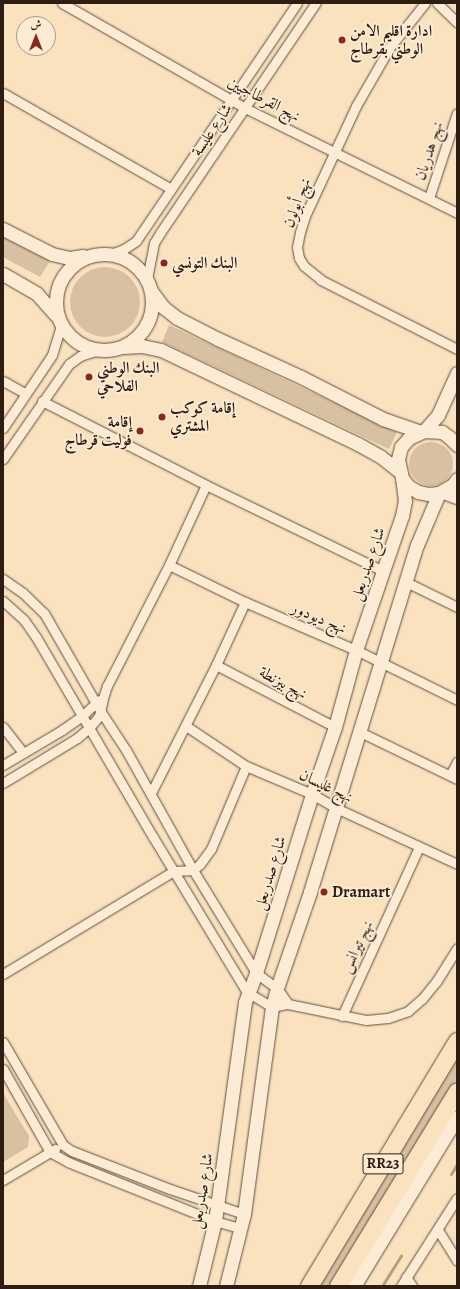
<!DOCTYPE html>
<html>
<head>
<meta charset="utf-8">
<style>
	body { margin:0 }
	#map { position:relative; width:460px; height:1289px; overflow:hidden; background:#fbe2bf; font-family:Alegreya,Amiri,serif }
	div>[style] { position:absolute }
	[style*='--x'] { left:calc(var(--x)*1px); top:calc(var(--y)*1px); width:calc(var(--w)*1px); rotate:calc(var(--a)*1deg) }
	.green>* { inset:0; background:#d8c1a2 }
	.round { border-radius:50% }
	.stream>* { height:3px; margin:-1.5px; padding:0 1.5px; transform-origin:1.5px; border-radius:1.5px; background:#b59f84 }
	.roads { filter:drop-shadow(0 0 1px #614e3d) drop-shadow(0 0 1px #614e3d) }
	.street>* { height:9px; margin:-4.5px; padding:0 4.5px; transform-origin:4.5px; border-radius:4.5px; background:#fcecd5 }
	.secondary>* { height:13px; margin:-6.5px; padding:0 6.5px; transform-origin:6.5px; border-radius:6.5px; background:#fcecd5 }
	.secondary>.ring { margin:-6.5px; padding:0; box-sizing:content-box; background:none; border:13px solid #fcecd5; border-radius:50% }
	.highway>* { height:17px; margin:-8.5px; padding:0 8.5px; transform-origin:8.5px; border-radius:8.5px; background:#fbe2bf }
	.dots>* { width:11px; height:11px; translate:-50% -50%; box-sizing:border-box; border:2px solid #fcecd5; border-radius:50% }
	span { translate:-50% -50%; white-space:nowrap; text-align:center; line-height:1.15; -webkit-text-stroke:3.5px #fcecd5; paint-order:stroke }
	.shield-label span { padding:1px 3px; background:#fcecd5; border:1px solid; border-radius:3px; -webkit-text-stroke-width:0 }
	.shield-label { font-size:15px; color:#2e1d12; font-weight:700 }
	.poi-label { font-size:16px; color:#2e1d12; font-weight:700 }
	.left { translate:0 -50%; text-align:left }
	.right { translate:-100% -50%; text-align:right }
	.street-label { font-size:16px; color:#2e1d12 }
	.frame { position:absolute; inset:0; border:4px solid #2e1d12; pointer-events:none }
	.north { position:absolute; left:16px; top:16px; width:40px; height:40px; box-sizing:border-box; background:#fcecd5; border:1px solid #aa9987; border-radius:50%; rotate:0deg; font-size:11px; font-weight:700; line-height:16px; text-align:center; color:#2e1d12 }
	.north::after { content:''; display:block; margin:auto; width:14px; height:18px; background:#8f2418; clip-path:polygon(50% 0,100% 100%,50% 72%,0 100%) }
</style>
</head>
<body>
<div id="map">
	<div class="green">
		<div style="clip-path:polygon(3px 237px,50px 261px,40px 277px,3px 257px)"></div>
		<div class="round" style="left:70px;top:267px;width:70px;height:70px"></div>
		<div style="clip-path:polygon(169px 325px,397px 432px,389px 449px,162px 342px)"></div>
		<div class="round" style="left:409px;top:442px;width:44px;height:44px"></div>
		<div style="clip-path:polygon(457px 1051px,457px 1079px,331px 1286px,314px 1286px)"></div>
		<div style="clip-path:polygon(3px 1093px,29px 1136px,28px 1147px,3px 1162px)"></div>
	</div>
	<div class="stream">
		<div style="--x:451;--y:1174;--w:12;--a:-59"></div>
		<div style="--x:382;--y:1286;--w:36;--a:-58"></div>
	</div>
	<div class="roads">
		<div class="street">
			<div style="--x:62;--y:3;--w:211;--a:29.8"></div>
			<div style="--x:245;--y:108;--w:237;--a:26.3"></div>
			<div style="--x:425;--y:3;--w:56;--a:128.5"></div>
			<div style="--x:390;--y:47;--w:68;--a:120"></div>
			<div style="--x:356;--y:106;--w:121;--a:114.9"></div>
			<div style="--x:305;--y:216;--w:17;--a:107"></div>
			<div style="--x:300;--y:232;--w:15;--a:101"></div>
			<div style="--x:297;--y:247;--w:11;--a:80"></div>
			<div style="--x:299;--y:258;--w:9;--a:58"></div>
			<div style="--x:304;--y:266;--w:22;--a:39"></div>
			<div style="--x:321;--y:280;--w:153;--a:26.9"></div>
			<div style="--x:437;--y:3;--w:28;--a:44"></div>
			<div style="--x:3;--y:93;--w:193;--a:29.7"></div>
			<div style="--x:429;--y:198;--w:89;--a:-71.8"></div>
			<div style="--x:111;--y:254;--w:14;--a:-21"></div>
			<div style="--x:124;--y:249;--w:14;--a:-34"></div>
			<div style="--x:136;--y:241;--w:287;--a:-55.9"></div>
			<div style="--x:147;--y:279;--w:37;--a:-79"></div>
			<div style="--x:154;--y:243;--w:12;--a:-59"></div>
			<div style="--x:160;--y:233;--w:278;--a:-55.9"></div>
			<div style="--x:3;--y:381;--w:26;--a:29"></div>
			<div style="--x:42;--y:401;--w:184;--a:27.1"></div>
			<div style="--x:206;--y:485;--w:197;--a:25.9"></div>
			<div style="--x:3;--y:428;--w:88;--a:-56.1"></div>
			<div style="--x:52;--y:355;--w:30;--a:-73"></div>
			<div style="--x:3;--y:459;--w:116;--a:-55.2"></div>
			<div style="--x:69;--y:364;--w:14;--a:-36"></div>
			<div style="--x:80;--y:356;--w:19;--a:-18"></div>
			<div style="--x:169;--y:565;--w:85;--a:26"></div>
			<div style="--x:245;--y:602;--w:121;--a:23.4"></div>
			<div style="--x:356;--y:650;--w:113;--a:26.3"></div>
			<div style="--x:3;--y:579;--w:24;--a:35"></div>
			<div style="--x:23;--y:593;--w:29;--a:44"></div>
			<div style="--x:44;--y:613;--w:114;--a:60.1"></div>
			<div style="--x:101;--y:712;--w:45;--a:56.7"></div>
			<div style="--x:126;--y:750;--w:137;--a:60.8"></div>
			<div style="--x:193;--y:870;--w:121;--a:58.5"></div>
			<div style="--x:256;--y:973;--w:26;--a:36"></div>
			<div style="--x:277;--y:988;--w:19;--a:55"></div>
			<div style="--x:406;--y:582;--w:57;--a:26.1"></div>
			<div style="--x:3;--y:601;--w:28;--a:42"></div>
			<div style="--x:24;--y:620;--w:21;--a:55"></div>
			<div style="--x:36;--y:637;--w:232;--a:59.7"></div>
			<div style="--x:153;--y:837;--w:181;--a:58.8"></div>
			<div style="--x:247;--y:992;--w:29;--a:31"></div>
			<div style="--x:272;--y:1007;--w:16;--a:-11"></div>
			<div style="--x:288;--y:1004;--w:80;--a:11.6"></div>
			<div style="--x:366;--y:1020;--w:22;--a:-5"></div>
			<div style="--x:388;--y:1018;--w:21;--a:-19"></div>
			<div style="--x:408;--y:1011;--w:18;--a:-41"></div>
			<div style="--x:422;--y:999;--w:22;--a:-51"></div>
			<div style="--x:436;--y:982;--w:40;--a:-58"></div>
			<div style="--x:216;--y:665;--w:134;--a:27.5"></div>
			<div style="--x:186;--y:726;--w:72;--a:33.7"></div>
			<div style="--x:246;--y:766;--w:72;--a:23"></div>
			<div style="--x:312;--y:794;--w:28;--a:30"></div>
			<div style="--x:336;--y:808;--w:133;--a:24.8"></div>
			<div style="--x:3;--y:727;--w:33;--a:52"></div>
			<div style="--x:358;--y:731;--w:110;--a:25.9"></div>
			<div style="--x:3;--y:765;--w:69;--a:-30.7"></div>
			<div style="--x:62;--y:730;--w:24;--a:-35"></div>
			<div style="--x:82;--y:716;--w:23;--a:-43"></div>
			<div style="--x:450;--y:775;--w:15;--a:-62"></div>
			<div style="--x:3;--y:783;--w:87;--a:-31.3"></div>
			<div style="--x:77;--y:738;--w:16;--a:-40"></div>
			<div style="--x:89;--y:728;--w:16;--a:-50"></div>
			<div style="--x:99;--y:716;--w:18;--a:-77"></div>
			<div style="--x:103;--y:698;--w:13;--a:-72"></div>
			<div style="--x:107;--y:686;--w:136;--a:-62.9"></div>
			<div style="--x:169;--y:565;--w:88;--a:-65.2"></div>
			<div style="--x:151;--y:793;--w:144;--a:-63.1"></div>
			<div style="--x:216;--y:665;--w:69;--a:-65.3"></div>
			<div style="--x:3;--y:974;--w:200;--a:-31.1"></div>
			<div style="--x:174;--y:871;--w:19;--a:-3"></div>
			<div style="--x:193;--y:870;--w:9;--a:-41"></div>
			<div style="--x:200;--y:864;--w:19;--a:-54"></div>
			<div style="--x:211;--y:849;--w:90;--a:-67.1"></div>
			<div style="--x:342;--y:1016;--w:186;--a:-65.5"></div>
			<div style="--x:3;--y:1042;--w:119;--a:59.8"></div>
			<div style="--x:63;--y:1145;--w:11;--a:34"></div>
			<div style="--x:72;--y:1151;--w:105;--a:21.2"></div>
			<div style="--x:170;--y:1189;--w:78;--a:18.7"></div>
			<div style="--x:3;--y:1069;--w:95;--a:60.5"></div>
			<div style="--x:50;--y:1152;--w:21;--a:29"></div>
			<div style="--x:68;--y:1162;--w:158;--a:21.9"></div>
			<div style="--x:215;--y:1221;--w:26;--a:16"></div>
			<div style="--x:3;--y:1180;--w:61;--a:-30.8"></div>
			<div style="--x:438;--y:1230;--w:36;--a:58"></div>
			<div style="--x:406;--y:1277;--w:11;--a:56"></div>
			<div style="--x:401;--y:1286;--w:104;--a:-57.5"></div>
		</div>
		<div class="secondary">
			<div style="--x:3;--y:229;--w:55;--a:27"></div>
			<div style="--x:52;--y:254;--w:18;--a:13"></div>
			<div style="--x:70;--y:258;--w:13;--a:-9"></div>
			<div class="ring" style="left:56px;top:254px;width:83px;height:83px"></div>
			<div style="--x:3;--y:274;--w:39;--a:30"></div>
			<div style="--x:37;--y:294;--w:28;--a:48"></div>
			<div style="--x:151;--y:291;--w:20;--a:53"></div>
			<div style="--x:163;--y:307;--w:18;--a:38"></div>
			<div style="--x:177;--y:318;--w:46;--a:27.1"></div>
			<div style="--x:218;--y:339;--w:91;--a:24.6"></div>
			<div style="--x:301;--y:377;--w:92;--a:27.1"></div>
			<div style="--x:383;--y:419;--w:39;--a:19"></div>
			<div style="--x:123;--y:347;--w:19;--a:-3"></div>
			<div style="--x:142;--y:346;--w:19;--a:12"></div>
			<div style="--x:161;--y:350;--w:218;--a:25.5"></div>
			<div style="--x:358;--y:444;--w:26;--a:29"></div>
			<div style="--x:381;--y:457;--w:23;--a:38"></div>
			<div style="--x:424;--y:431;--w:21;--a:-49"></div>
			<div style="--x:438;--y:415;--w:46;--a:-65.7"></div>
			<div style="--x:457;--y:445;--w:11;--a:-135"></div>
			<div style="--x:449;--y:437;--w:9;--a:-144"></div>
			<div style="--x:442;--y:432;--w:18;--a:-177"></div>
			<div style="--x:424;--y:431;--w:17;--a:155"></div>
			<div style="--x:409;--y:438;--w:12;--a:132"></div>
			<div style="--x:401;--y:447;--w:12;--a:104"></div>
			<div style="--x:398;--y:459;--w:19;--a:78"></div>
			<div style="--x:402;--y:478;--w:10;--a:53"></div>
			<div style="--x:408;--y:486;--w:12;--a:31"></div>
			<div style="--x:418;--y:492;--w:10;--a:11"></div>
			<div style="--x:428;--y:494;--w:11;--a:-5"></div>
			<div style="--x:439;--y:493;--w:16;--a:-30"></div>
			<div style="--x:453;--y:485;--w:7;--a:-56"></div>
			<div style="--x:443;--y:492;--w:15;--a:20"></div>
			<div style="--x:199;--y:1286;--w:67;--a:-76.2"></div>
			<div style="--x:215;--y:1221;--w:221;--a:-82.2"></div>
			<div style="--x:245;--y:1002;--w:31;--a:-69"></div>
			<div style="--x:256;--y:973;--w:188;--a:-72.6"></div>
			<div style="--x:312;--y:794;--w:71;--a:-71.1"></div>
			<div style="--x:335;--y:727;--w:80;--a:-74.7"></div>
			<div style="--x:356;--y:650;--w:142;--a:-71.1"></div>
			<div style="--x:402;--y:516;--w:15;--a:-79"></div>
			<div style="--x:405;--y:501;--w:23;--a:-97"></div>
			<div style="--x:226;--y:1286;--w:74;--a:-76"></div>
			<div style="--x:244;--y:1214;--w:209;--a:-82.3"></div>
			<div style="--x:272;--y:1007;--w:20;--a:-75"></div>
			<div style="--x:277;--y:988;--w:102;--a:-71"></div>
			<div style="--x:310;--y:892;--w:363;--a:-72.9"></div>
			<div style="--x:417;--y:545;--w:56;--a:-67.1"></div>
			<div style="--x:354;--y:1286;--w:198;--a:-58.6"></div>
		</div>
		<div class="highway">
			<div style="--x:309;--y:1286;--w:286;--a:-58.9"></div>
			<div style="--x:338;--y:1286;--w:228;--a:-58.6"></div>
		</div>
	</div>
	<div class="dots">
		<div style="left:342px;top:40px;background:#8f2418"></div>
		<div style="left:164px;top:263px;background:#8f2418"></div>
		<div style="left:89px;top:377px;background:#8f2418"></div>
		<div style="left:162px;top:417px;background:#8f2418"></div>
		<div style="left:140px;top:431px;background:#8f2418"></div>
		<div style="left:324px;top:892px;background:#8f2418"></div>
	</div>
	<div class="shield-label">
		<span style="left:383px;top:1164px">RR23</span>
	</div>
	<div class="poi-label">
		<span class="left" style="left:350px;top:40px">ادارة اقليم الامن<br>الوطني بقرطاج</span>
		<span class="left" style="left:172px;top:263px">البنك التونسي</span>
		<span class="left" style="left:97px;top:377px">البنك الوطني<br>الفلاحي</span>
		<span class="left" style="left:170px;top:417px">إقامة كوكب<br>المشتري</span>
		<span class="right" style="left:132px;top:431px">إقامة<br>فوليت قرطاج</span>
		<span class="left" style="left:332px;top:892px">Dramart</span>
	</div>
	<div class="street-label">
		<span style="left:264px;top:99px;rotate:28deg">نهج القرطاجيين</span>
		<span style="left:212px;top:130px;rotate:-56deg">شارع عليسة</span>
		<span style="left:429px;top:151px;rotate:-72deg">نهج هدريان</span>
		<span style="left:297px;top:203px;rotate:-69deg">نهج أبولون</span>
		<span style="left:368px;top:564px;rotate:-71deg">شارع صدربعل</span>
		<span style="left:319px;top:618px;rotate:23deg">نهج ديودور</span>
		<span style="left:283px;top:683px;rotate:28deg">نهج بيزنطة</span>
		<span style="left:326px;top:786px;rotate:26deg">نهج غليسان</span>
		<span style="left:270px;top:873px;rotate:-73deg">شارع صدربعل</span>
		<span style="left:357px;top:947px;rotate:-65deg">نهج تيرانس</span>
		<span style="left:202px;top:1191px;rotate:-81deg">شارع صدربعل</span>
	</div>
	<div class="frame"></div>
	<div class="north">ش</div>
</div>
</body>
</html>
